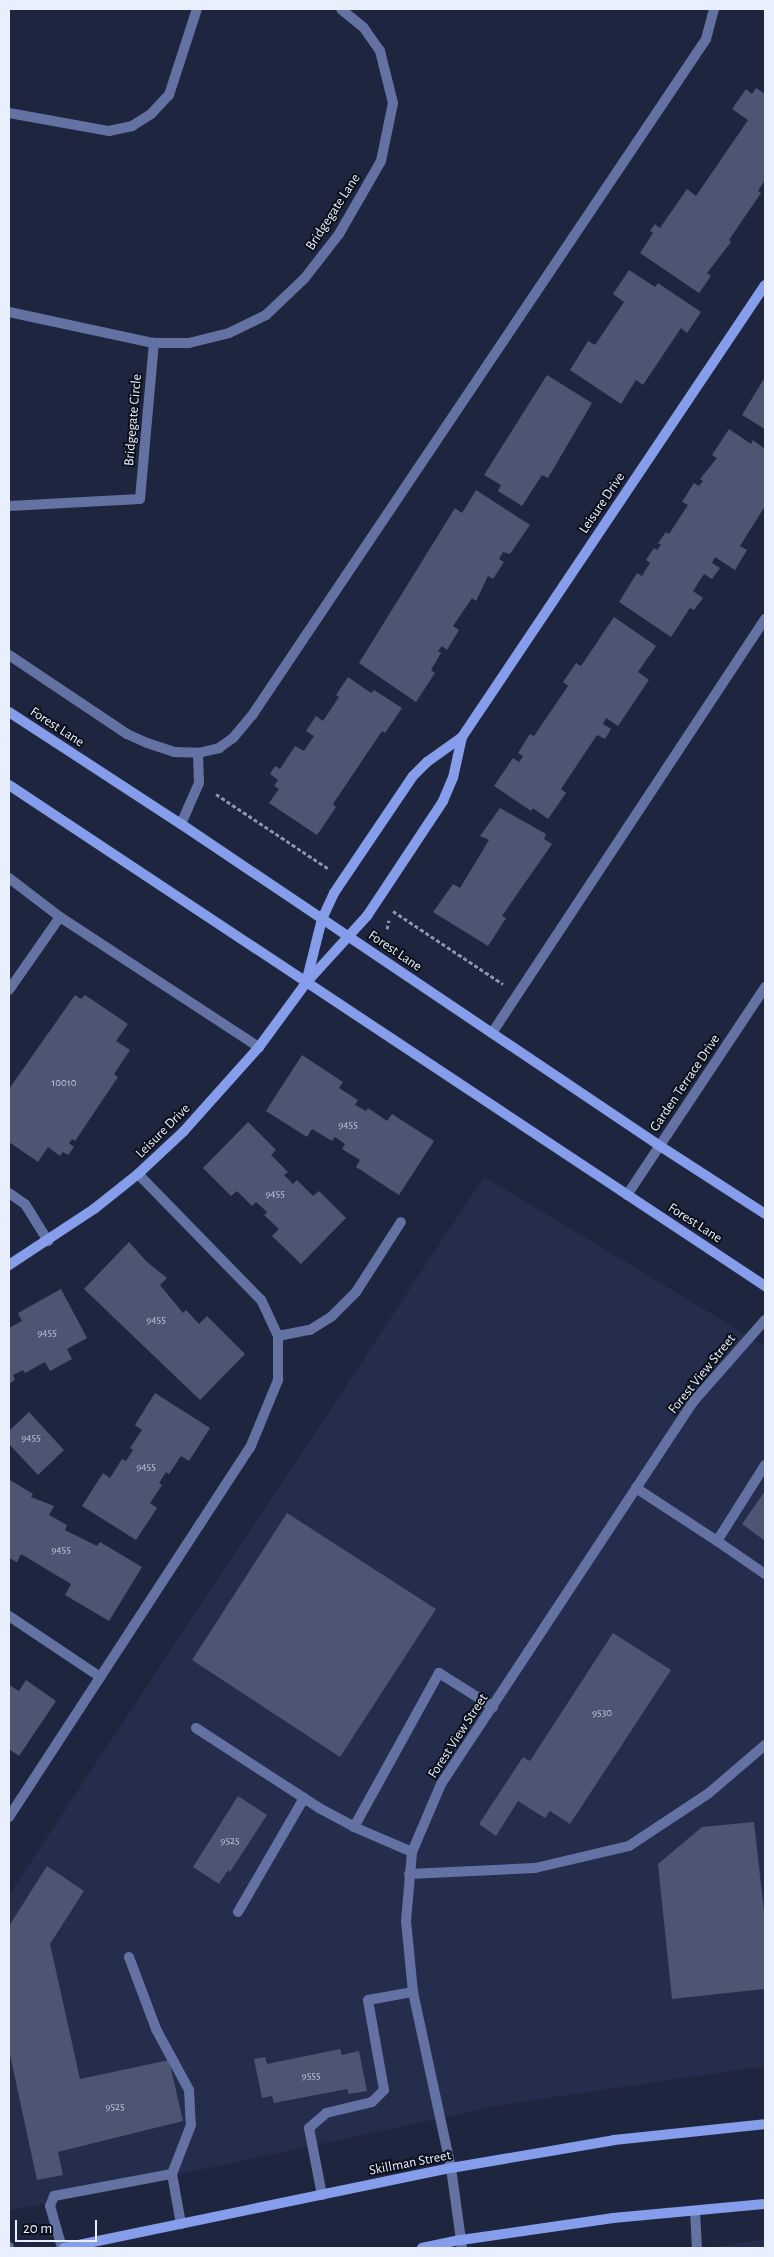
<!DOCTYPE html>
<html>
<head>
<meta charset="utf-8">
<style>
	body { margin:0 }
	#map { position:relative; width:774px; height:2257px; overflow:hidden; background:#1e263f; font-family:"Alegreya Sans",sans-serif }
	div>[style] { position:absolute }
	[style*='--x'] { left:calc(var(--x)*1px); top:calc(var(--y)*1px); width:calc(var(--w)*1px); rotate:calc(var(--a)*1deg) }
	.built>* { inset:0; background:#242d4c }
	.building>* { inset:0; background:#4c5571 }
	.path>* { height:3px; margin-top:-1.5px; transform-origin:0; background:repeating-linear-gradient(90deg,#8e94a7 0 4px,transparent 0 6.5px) }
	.lane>* { height:10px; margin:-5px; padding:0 5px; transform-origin:5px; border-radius:5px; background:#6372a3 }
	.street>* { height:10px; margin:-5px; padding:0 5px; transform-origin:5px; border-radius:5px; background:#6372a3 }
	.secondary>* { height:10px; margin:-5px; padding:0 5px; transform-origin:5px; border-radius:5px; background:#859deb }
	span { translate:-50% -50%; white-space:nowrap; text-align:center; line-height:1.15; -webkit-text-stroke:4px #0c101b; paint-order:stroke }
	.number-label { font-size:11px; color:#c2c8da }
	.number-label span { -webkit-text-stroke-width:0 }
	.street-label { font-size:14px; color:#eaeffd }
	.frame { position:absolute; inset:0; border:10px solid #eaeffd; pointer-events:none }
	.scale { position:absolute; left:15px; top:2220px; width:82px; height:22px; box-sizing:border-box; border:2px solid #eaeffd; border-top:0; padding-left:6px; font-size:15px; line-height:18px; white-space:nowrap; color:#eaeffd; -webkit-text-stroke:4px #0c101b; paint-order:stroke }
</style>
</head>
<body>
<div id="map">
	<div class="built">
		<div style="clip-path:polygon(484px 1177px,765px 1346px,765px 2066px,506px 2104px,9px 2211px,9px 1895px)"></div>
		<div style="clip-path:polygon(765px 2239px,765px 2248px,710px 2248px,711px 2248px)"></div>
	</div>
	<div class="building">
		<div style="clip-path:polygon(756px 88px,765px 94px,765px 180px,758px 191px,761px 193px,729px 240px,731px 242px,707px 273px,711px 276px,699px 293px,640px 253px,653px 233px,650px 231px,655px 224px,660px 228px,687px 189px,696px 196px,748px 120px,732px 109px,746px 89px,752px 94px)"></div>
		<div style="clip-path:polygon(629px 270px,655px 287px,658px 283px,701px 312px,687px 333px,681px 328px,643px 385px,636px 380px,621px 404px,570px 370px,588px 341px,595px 345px,624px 302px,613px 294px)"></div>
		<div style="clip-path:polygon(547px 375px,592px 403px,548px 478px,542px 475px,522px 506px,498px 491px,501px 485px,484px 475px)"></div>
		<div style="clip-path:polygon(765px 377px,765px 429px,742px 415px)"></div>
		<div style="clip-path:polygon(729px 429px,751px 444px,753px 440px,765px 449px,765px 506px,740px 546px,747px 550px,735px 570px,715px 557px,712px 563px,720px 568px,712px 579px,704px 574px,693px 591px,703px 598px,694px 610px,690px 608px,671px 637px,619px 602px,637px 573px,642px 576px,650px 563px,646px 560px,654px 548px,657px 550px,661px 545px,658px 543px,666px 532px,669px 534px,688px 505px,682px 502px,694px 483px,699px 486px,703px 481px,700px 479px,717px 458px,712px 455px)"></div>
		<div style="clip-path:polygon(476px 490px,530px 525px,510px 554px,503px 552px,499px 559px,504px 562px,493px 579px,488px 576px,476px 601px,472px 598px,453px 626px,459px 630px,447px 650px,442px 646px,438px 651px,441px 653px,431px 670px,435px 673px,416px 702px,359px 663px,455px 508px,462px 513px)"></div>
		<div style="clip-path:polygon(614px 617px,656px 646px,638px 672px,649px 680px,618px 726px,606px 718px,603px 724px,611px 729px,605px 739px,597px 735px,561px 789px,566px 793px,548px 819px,533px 808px,531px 811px,494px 786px,513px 758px,519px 762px,523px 756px,518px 753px,530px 734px,534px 736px,568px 686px,563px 682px,576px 663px,581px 666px)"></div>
		<div style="clip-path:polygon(348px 677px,371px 693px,374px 690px,402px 708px,385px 733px,382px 731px,333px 804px,336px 807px,317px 835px,269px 803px,279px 789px,274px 786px,278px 780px,270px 774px,275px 766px,280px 769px,295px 746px,304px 751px,314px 736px,306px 731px,316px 716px,323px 721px,339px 697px,336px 695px)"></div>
		<div style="clip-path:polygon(500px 808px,546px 834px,544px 839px,552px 844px,502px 916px,506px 918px,488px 946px,433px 912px,453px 884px,460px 888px,489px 840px,480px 836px)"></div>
		<div style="clip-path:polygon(75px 995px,81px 999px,85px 995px,128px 1024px,116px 1041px,130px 1050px,114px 1074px,118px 1077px,75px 1141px,72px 1139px,69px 1143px,74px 1147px,68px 1155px,63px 1152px,60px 1156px,48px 1147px,38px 1162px,9px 1142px,9px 1089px)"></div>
		<div style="clip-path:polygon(302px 1055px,343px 1082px,339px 1088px,358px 1100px,355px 1105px,366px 1111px,368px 1108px,387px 1121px,392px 1114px,434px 1141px,399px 1195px,356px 1167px,360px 1160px,342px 1149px,345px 1144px,335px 1137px,332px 1141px,312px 1129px,307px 1137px,266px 1111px)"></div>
		<div style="clip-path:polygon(248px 1122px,276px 1150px,271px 1155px,288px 1172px,284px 1175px,293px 1184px,297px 1180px,313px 1196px,319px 1191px,346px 1218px,301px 1264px,272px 1236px,279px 1229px,264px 1215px,267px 1212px,256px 1202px,252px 1206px,237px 1191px,231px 1196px,203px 1168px)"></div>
		<div style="clip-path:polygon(129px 1242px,147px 1262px,167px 1278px,160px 1285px,183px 1313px,186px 1310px,199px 1324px,207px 1316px,245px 1354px,200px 1400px,84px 1289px)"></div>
		<div style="clip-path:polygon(61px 1289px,87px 1338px,67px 1349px,72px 1359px,50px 1371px,45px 1362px,25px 1373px,23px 1370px,13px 1375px,15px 1380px,9px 1384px,9px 1328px,22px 1321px,18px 1313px)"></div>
		<div style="clip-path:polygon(155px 1393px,210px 1428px,189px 1461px,181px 1456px,169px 1474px,166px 1472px,159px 1483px,162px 1485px,150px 1503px,157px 1508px,136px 1540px,82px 1506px,103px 1473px,110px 1478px,122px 1459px,126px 1461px,133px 1450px,130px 1448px,142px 1430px,135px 1425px)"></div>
		<div style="clip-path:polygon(29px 1412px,64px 1450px,38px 1475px,9px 1444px,9px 1431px)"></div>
		<div style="clip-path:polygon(10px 1480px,33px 1494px,31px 1497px,54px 1506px,49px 1515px,67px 1525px,65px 1530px,97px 1546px,100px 1542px,142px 1567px,109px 1621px,65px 1595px,71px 1584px,21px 1554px,17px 1562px,9px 1558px)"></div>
		<div style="clip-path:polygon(765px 1491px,765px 1541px,742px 1524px)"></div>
		<div style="clip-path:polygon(287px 1513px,436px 1609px,340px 1757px,192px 1660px)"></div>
		<div style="clip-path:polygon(613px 1633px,671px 1670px,570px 1824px,550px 1811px,545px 1818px,518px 1801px,496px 1836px,479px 1824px,523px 1757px,530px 1761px)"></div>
		<div style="clip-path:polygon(26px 1680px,56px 1701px,19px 1756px,9px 1749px,9px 1685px,19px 1691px)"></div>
		<div style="clip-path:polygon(238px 1796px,267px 1815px,230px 1872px,228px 1870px,219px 1884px,193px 1867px)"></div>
		<div style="clip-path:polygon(754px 1822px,765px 1921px,765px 1989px,672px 1999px,658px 1864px,702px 1827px)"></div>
		<div style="clip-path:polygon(47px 1866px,84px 1891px,50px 1944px,80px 2079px,169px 2060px,183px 2121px,58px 2152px,63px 2175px,37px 2180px,9px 2050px,9px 1926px)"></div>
		<div style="clip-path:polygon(340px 2049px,342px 2055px,359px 2051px,367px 2091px,349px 2094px,347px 2089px,274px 2103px,272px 2096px,262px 2098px,254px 2059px,265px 2057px,267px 2064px)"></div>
	</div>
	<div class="path">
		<div style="--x:216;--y:794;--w:136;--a:33.6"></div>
		<div style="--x:393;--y:911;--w:132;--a:33.6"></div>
		<div style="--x:387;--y:929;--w:9;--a:-77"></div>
	</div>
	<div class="lane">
		<div style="--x:9;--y:113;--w:102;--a:10.2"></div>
		<div style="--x:109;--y:131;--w:24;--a:-12"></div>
		<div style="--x:132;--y:126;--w:22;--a:-32"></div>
		<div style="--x:151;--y:114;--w:26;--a:-47"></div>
		<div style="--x:169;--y:95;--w:90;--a:-72"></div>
		<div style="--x:9;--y:506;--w:131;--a:-3.1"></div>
		<div style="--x:9;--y:655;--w:142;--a:33.8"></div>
		<div style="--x:127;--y:734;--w:22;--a:24"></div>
		<div style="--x:147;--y:743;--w:29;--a:18"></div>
		<div style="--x:175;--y:752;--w:23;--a:2"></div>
		<div style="--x:198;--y:753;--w:22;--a:-13"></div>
		<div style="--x:219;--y:748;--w:17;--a:-36"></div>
		<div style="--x:233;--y:738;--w:31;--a:-50"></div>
		<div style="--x:253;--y:714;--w:813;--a:-56.13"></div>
		<div style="--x:706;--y:39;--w:31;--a:-75"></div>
		<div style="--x:181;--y:824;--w:45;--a:-66.3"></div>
		<div style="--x:199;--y:783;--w:30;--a:-92"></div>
		<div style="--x:9;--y:878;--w:64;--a:37.4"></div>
		<div style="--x:60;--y:917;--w:238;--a:33.2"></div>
		<div style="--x:9;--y:990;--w:89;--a:-55.1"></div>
		<div style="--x:492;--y:1033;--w:496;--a:-56.6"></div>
		<div style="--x:9;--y:1193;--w:19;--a:35"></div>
		<div style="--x:25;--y:1204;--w:44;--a:58.1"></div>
		<div style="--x:278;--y:1336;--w:33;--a:-11"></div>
		<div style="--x:310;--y:1330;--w:26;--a:-32"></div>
		<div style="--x:332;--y:1316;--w:34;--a:-45"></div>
		<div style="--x:356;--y:1292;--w:83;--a:-57.3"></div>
		<div style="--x:636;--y:1488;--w:97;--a:33.2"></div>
		<div style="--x:717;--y:1541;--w:90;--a:-57.7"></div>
		<div style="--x:717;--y:1541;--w:58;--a:34.5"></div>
		<div style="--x:9;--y:1616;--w:110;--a:33.8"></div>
		<div style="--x:196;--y:1728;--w:147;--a:33"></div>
		<div style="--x:319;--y:1808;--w:40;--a:28"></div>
		<div style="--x:354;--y:1827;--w:176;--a:-61.1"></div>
		<div style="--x:439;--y:1673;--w:64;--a:32.2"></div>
		<div style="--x:9;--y:1817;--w:441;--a:-56.9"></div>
		<div style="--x:250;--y:1448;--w:74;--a:-67.6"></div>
		<div style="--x:278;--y:1380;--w:44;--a:-90"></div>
		<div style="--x:278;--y:1336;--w:40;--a:-115"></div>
		<div style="--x:261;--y:1300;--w:176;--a:-134.3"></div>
		<div style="--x:354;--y:1827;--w:63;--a:23.3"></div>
		<div style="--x:409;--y:1874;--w:126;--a:-2.7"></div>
		<div style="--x:535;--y:1868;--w:97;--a:-13.2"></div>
		<div style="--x:629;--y:1846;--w:96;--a:-33.5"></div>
		<div style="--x:709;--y:1793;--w:74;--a:-40.6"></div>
		<div style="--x:238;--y:1912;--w:132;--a:-59.9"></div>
		<div style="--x:129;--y:1957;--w:77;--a:69.4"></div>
		<div style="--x:156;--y:2029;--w:69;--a:61.6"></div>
		<div style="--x:189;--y:2090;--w:35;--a:87"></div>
		<div style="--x:191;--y:2125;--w:53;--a:111.2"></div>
		<div style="--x:172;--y:2174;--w:51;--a:79.8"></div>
		<div style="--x:322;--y:2195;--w:68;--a:-101"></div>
		<div style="--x:309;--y:2128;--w:23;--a:-41"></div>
		<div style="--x:326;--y:2113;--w:47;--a:-13.4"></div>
		<div style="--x:372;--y:2102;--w:17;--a:-45"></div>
		<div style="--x:384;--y:2090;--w:91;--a:-100.1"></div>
		<div style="--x:368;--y:2000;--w:46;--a:-10.1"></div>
		<div style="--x:695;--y:2211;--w:37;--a:87"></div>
		<div style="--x:461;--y:2240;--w:8;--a:83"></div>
		<div style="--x:9;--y:2247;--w:1;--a:90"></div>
		<div style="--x:62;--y:2248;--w:44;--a:-105.9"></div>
		<div style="--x:50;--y:2206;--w:11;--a:-68"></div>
		<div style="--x:54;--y:2196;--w:120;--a:-10.6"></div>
	</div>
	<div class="street">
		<div style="--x:9;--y:312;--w:148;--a:12.1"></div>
		<div style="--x:154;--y:343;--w:35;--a:0"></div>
		<div style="--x:189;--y:343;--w:41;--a:-14"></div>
		<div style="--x:229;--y:333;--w:41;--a:-25.9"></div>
		<div style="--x:266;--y:315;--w:52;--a:-43.5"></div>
		<div style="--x:304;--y:279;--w:57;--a:-52.1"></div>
		<div style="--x:339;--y:234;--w:84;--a:-60.1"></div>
		<div style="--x:381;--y:161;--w:59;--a:-78.3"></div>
		<div style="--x:393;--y:103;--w:54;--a:-104"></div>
		<div style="--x:380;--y:51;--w:29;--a:-125"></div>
		<div style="--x:363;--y:27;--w:28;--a:-141"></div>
		<div style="--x:140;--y:499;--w:157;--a:-84.9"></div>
		<div style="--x:627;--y:1195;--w:250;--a:-56.4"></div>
		<div style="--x:461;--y:2240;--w:73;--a:-97.9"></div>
		<div style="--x:451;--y:2168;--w:180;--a:-102.2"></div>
		<div style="--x:413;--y:1992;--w:71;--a:-95.6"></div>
		<div style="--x:406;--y:1921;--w:69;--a:-85"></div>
		<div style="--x:412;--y:1852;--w:74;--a:-66.9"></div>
		<div style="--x:441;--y:1784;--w:458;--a:-56.6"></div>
		<div style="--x:693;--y:1402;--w:109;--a:-48.7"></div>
	</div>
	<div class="secondary">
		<div style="--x:9;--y:712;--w:205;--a:33.1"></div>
		<div style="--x:181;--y:824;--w:577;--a:33.91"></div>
		<div style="--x:660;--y:1146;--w:125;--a:32.9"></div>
		<div style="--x:9;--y:785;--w:907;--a:33.53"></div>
		<div style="--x:306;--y:983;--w:66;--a:-76"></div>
		<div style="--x:322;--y:919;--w:29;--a:-65"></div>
		<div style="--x:334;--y:893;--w:141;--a:-56"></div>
		<div style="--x:413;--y:776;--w:20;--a:-45"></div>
		<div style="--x:427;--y:762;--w:43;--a:-35.5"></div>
		<div style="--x:462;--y:737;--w:544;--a:-56.16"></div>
		<div style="--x:9;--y:1265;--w:102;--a:-33.4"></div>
		<div style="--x:94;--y:1209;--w:56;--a:-38.5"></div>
		<div style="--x:138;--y:1174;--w:62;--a:-43"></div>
		<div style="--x:183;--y:1132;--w:114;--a:-48.2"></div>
		<div style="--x:259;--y:1047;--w:79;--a:-53.7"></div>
		<div style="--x:306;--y:983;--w:91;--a:-47.7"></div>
		<div style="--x:367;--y:916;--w:138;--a:-56.5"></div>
		<div style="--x:443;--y:801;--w:25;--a:-67"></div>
		<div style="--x:453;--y:778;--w:42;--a:-77.6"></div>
		<div style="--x:64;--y:2248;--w:395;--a:-11.7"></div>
		<div style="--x:451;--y:2168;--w:165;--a:-9.7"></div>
		<div style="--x:614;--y:2140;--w:152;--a:-6"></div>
		<div style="--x:422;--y:2248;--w:40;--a:-12"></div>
		<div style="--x:461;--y:2240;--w:154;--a:-8.2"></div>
		<div style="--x:613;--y:2218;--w:153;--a:-5.3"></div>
	</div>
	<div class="number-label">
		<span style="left:64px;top:1083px">10010</span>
		<span style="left:348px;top:1125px">9455</span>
		<span style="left:275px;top:1194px">9455</span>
		<span style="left:156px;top:1320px">9455</span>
		<span style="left:47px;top:1333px">9455</span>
		<span style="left:31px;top:1438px">9455</span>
		<span style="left:146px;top:1467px">9455</span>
		<span style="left:61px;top:1550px">9455</span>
		<span style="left:602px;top:1713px">9530</span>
		<span style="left:230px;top:1841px">9525</span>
		<span style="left:311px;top:2076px">9555</span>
		<span style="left:115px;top:2107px">9525</span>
	</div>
	<div class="street-label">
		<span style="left:333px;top:212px;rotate:-57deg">Bridgegate Lane</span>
		<span style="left:133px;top:420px;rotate:-85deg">Bridgegate Circle</span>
		<span style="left:602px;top:503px;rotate:-56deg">Leisure Drive</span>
		<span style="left:57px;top:727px;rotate:33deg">Forest Lane</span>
		<span style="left:395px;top:951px;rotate:34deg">Forest Lane</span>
		<span style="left:685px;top:1083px;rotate:-56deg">Garden Terrace Drive</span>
		<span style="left:163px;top:1131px;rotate:-45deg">Leisure Drive</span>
		<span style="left:695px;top:1223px;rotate:33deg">Forest Lane</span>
		<span style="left:702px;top:1374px;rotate:-51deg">Forest View Street</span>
		<span style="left:458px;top:1736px;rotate:-57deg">Forest View Street</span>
		<span style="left:410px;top:2163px;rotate:-11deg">Skillman Street</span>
	</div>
	<div class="frame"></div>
	<div class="scale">20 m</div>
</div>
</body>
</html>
